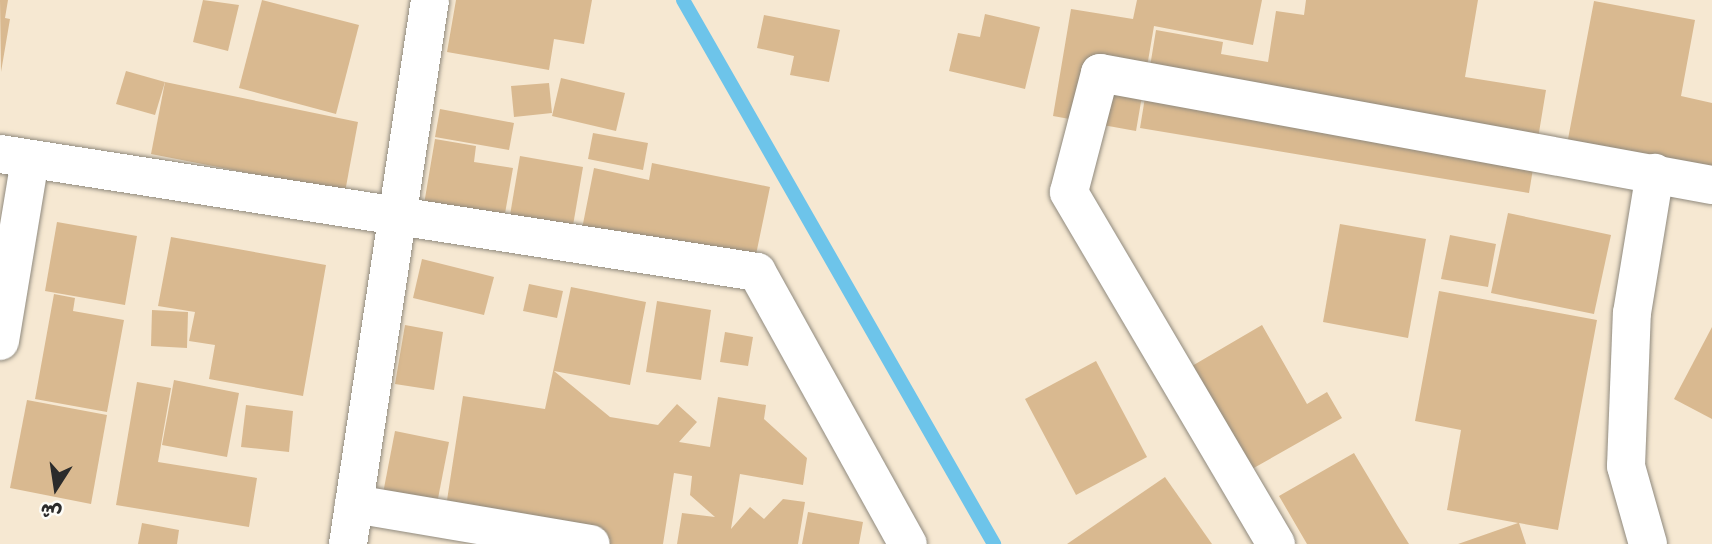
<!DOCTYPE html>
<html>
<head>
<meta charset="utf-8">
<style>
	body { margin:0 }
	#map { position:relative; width:1712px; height:544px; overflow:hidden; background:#f6e8d2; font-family:Dekko,"Playpen Sans Arabic",sans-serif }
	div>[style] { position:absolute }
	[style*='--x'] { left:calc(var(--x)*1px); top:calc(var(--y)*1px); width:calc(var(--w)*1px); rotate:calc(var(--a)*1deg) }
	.stream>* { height:14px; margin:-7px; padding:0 7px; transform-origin:7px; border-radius:7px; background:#6dc4ea }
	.building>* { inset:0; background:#d9b990 }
	.roads { filter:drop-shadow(0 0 2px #908a7e) drop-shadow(0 0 2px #908a7e) }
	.minor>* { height:38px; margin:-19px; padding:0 19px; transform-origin:19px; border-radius:19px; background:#fff }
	span { translate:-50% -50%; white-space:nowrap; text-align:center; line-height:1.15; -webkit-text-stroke:7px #fdfcf7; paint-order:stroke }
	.north { position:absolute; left:21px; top:453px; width:70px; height:70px; -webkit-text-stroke:5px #fdfcf7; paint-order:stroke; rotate:192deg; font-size:19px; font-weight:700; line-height:28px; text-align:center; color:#2b2b2b }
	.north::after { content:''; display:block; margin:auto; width:24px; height:32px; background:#2b2b2b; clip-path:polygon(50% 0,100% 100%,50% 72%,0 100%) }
</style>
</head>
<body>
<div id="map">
	<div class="stream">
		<div style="--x:683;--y:0;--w:627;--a:60.24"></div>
	</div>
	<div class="building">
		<div style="clip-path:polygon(0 0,8px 0,5px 18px,10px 19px,1px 72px)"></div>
		<div style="clip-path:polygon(203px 0,239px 5px,228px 51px,193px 42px)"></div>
		<div style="clip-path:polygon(262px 0,359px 25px,336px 114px,239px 88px)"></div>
		<div style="clip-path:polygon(456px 0,592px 0,584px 44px,554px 39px,549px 70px,447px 52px)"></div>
		<div style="clip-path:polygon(1137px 0,1262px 0,1253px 45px,1154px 26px,1136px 131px,1053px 116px,1071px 9px,1133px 19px)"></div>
		<div style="clip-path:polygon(1306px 0,1478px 0,1465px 77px,1546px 90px,1529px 193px,1140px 128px,1156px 30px,1223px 42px,1221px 54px,1268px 62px,1276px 11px,1304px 15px)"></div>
		<div style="clip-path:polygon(1594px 1px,1695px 20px,1681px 96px,1712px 103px,1712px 183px,1565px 155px)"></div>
		<div style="clip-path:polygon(985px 14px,1040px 27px,1025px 89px,949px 71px,958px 33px,980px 37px)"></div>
		<div style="clip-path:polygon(764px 15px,840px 30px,829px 82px,790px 75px,794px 56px,757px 48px)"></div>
		<div style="clip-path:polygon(126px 71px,165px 82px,155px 115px,116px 104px)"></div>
		<div style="clip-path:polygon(561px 78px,625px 93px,616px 131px,552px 116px)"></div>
		<div style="clip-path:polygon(165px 82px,358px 122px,345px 192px,151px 154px)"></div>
		<div style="clip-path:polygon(549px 83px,552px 113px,514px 117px,511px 86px)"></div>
		<div style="clip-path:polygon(440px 109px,514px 123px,509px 150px,435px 137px)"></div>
		<div style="clip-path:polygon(593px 133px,648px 143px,643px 170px,588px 159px)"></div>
		<div style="clip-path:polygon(435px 139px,476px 146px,474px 162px,513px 168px,500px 242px,420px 228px)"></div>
		<div style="clip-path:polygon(520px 156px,583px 167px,570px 243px,507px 233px)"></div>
		<div style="clip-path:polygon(652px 163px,770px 187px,752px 274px,580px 239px,594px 168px,649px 180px)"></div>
		<div style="clip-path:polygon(1508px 213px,1611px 235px,1594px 314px,1491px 293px)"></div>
		<div style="clip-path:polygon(57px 222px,137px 236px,125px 305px,45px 291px)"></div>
		<div style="clip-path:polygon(1340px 224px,1426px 239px,1408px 338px,1323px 322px)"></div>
		<div style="clip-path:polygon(1450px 235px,1496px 244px,1488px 287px,1441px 279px)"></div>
		<div style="clip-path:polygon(171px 237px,326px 265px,303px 396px,209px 379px,215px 345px,189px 341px,195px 312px,158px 306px)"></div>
		<div style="clip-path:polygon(422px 259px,494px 277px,484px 315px,413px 298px)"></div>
		<div style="clip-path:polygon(529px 284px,563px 291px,557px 318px,523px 311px)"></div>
		<div style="clip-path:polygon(571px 287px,646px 302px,630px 385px,554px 371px,610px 417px,658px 425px,677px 404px,697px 422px,679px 442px,710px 447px,718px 397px,766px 405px,764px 419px,807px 458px,803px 485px,740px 474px,731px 529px,750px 507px,764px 519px,783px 499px,805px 502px,798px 544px,677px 544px,682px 513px,715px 517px,690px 495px,692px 476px,674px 473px,663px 544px,515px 544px,442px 533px,463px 396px,545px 409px)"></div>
		<div style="clip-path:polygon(1439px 291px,1597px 320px,1558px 530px,1519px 523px,1526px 544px,1458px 544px,1518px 523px,1447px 510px,1461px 430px,1415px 421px)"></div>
		<div style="clip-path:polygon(54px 294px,75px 298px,73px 311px,124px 320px,107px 412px,35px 399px)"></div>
		<div style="clip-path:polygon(657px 301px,711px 310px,701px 380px,646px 372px)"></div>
		<div style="clip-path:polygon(152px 310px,188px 312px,187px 348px,151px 346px)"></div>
		<div style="clip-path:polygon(405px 325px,443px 332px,434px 390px,395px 384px)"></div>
		<div style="clip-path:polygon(1262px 325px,1307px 404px,1327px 392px,1342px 418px,1252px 469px,1192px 366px)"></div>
		<div style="clip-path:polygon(1712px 327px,1712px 419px,1674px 399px)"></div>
		<div style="clip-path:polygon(725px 332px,753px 337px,748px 366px,720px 362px)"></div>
		<div style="clip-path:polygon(1096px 361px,1147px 457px,1076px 495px,1025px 399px)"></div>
		<div style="clip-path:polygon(174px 380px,239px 393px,227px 457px,162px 445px)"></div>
		<div style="clip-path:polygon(137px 382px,171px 388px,158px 462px,257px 478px,249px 527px,116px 505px)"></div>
		<div style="clip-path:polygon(27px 400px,107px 415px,91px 504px,10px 488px)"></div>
		<div style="clip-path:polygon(246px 405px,293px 411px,289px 452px,241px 447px)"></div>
		<div style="clip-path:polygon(395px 431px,449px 442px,434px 519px,380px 509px)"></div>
		<div style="clip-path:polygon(1354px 453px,1397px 525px,1409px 544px,1307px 544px,1279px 496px)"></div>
		<div style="clip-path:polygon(1165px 477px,1212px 544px,1067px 544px)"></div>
		<div style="clip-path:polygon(808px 512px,863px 522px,859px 544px,802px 544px)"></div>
		<div style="clip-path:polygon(142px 523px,179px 530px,177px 544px,138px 544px)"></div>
	</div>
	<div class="roads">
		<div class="minor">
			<div style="--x:0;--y:154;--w:766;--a:8.86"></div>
			<div style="--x:757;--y:272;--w:311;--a:61"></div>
			<div style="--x:0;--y:341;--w:184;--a:-80.6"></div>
			<div style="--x:354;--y:504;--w:240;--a:9.6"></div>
			<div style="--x:348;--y:544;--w:550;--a:-81.43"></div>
			<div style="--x:1276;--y:544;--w:408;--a:-120.5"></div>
			<div style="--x:1069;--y:192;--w:123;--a:-75.4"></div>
			<div style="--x:1100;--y:73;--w:622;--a:10.37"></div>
			<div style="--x:1648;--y:544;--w:81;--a:-105.8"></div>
			<div style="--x:1626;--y:466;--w:153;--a:-87.8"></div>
			<div style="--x:1632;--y:313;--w:142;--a:-80.7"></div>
		</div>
	</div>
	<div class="north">ش</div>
</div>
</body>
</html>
